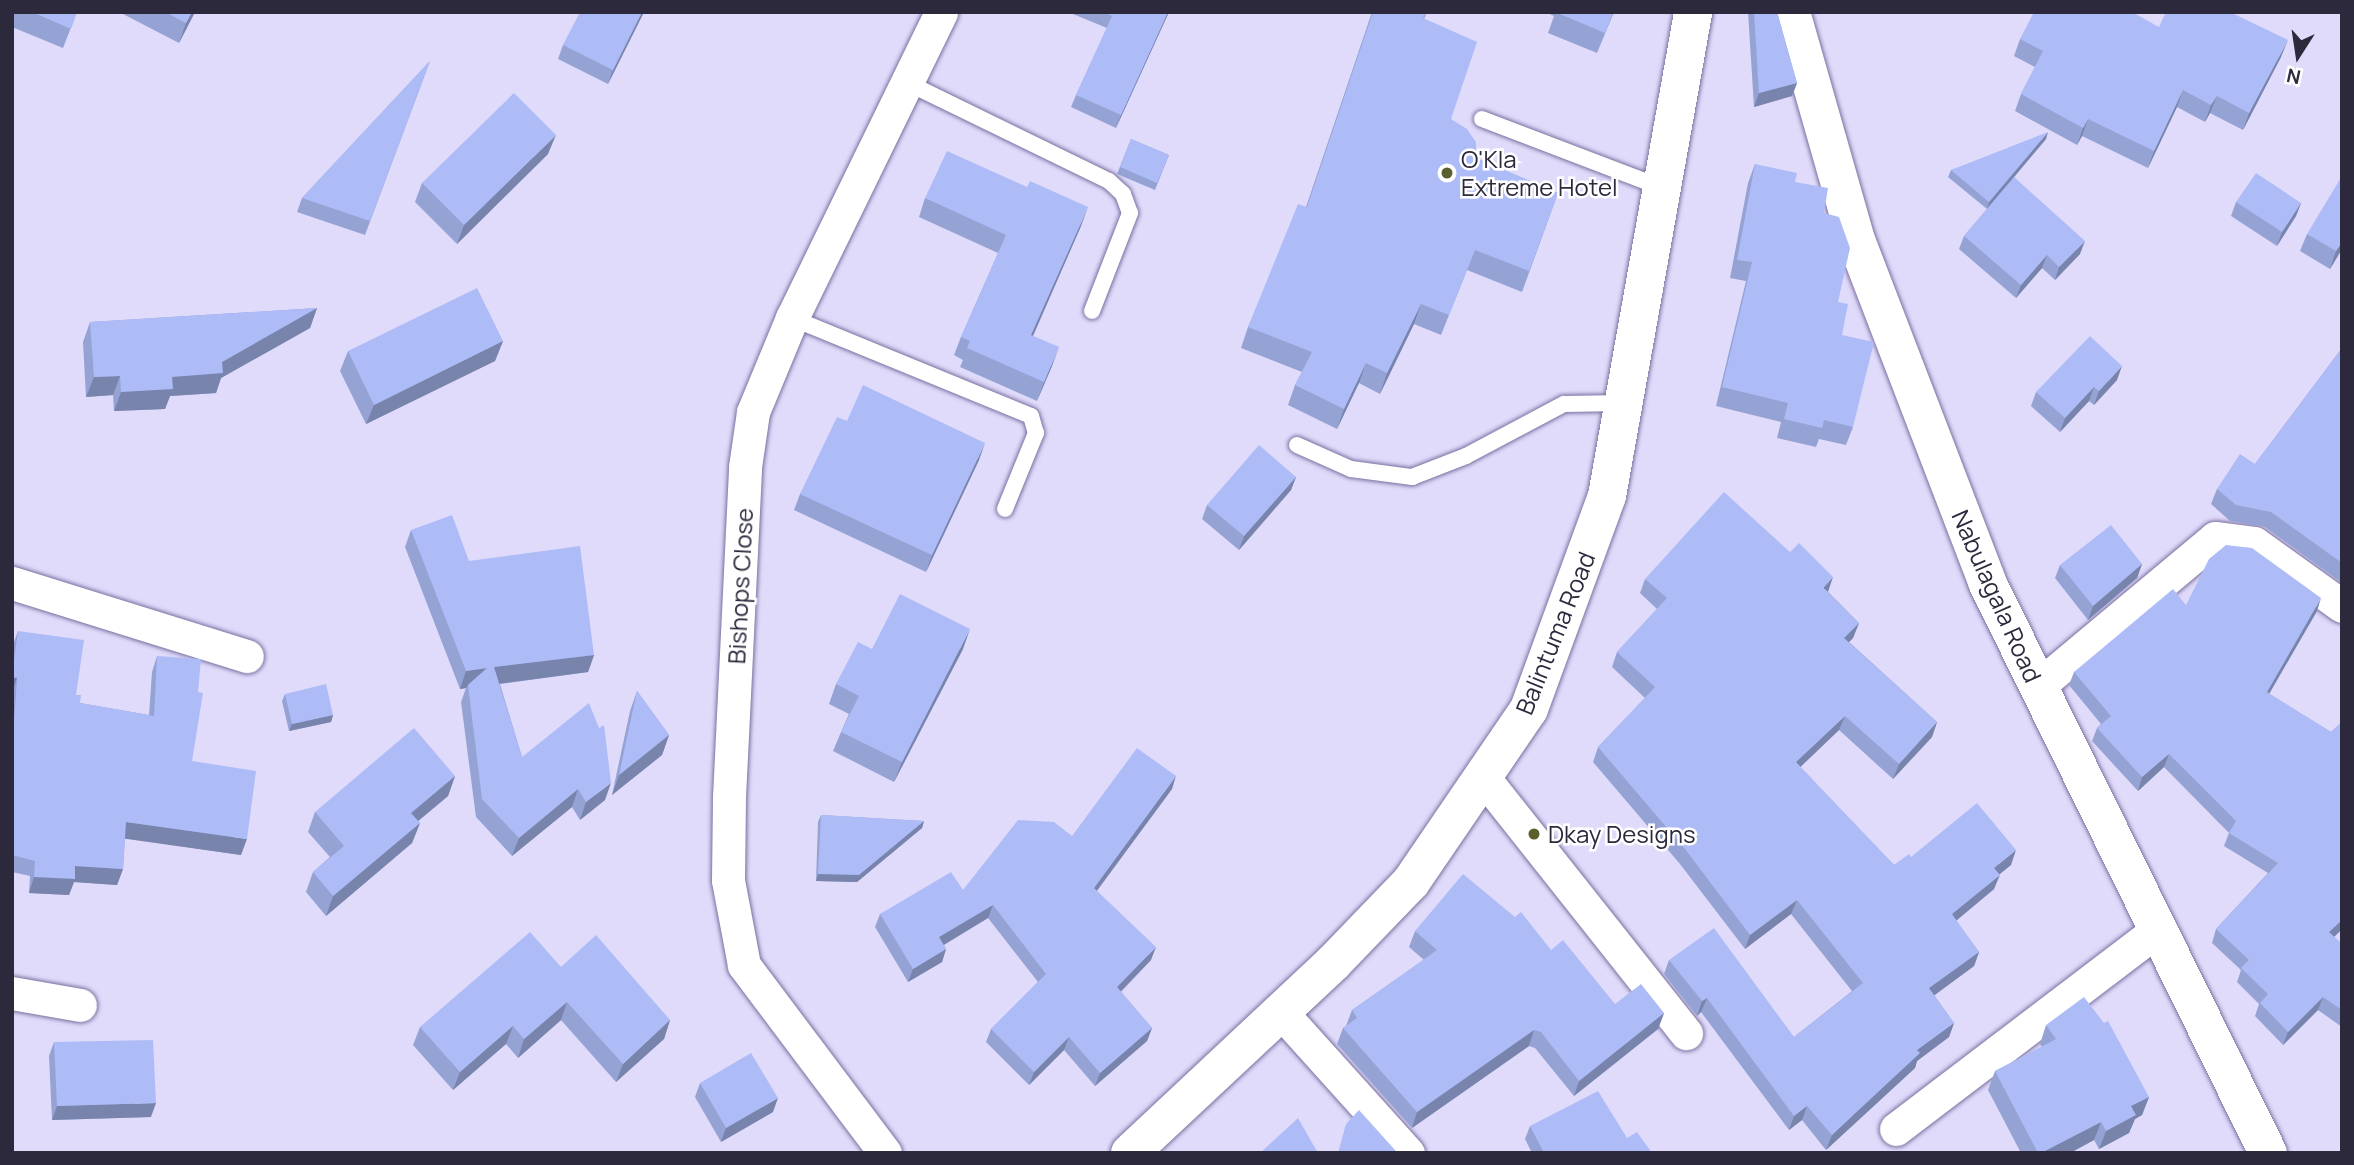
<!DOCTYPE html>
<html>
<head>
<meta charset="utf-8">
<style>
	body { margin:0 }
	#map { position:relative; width:2354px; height:1165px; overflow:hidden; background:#e1dbfb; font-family:Manrope,sans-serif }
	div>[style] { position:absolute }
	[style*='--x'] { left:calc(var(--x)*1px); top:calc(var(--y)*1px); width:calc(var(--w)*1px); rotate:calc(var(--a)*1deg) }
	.roads { filter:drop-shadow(0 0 2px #7a70a0) drop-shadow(0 0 2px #7a70a0) }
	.service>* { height:16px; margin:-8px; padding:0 8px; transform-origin:8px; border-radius:8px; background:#fff }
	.minor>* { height:33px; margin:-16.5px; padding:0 16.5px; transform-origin:16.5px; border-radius:16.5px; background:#fff }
	.tertiary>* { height:38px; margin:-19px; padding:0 19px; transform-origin:19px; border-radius:19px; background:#fff }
	.secondary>* { height:38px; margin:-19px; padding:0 19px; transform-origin:19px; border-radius:19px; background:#fff }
	.wall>* { inset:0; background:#95a2d4 }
	.shaded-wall>* { inset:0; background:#7984ad }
	.building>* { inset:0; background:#adbcf7 }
	.dots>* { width:19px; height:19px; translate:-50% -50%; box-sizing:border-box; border:4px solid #fff; border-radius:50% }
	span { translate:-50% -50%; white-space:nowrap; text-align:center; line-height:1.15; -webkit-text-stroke:5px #fff; paint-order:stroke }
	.poi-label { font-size:24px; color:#2d293d }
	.left { translate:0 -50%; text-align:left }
	.street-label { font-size:24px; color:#2d293d }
	.frame { position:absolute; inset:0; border:14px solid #2d293d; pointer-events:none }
	.north { position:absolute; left:2263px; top:21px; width:70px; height:70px; -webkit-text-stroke:5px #fff; paint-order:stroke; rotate:192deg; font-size:19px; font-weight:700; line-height:28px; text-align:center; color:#2d293d }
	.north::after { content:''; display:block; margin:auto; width:24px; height:32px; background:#2d293d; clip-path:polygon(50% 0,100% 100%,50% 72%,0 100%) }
</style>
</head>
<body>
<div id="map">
	<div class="roads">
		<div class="service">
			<div style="--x:910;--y:84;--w:221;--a:26"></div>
			<div style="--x:1109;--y:181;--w:19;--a:43"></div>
			<div style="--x:1123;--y:194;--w:20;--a:70"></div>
			<div style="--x:1130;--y:213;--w:105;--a:111.2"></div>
			<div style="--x:1482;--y:119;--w:194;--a:20.9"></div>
			<div style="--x:792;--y:318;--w:258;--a:22.3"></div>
			<div style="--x:1031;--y:416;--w:18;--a:74"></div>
			<div style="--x:1036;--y:433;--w:82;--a:112.2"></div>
			<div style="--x:1297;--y:445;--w:59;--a:24"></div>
			<div style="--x:1351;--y:469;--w:62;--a:7.5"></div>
			<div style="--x:1412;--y:477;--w:58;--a:-21.3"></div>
			<div style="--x:1466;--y:456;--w:111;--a:-28"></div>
			<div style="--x:1564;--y:404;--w:59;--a:-1"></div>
		</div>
		<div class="minor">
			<div style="--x:12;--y:583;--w:246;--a:17.3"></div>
			<div style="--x:2037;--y:687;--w:232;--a:-39.9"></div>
			<div style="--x:2215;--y:538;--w:39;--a:7"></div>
			<div style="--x:2254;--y:543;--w:108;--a:35.6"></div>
			<div style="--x:1483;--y:777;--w:327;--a:51.6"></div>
			<div style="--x:12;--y:993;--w:69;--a:10"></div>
			<div style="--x:1281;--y:1012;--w:190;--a:48"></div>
			<div style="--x:1896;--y:1129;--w:330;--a:-37.3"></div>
			<div style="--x:885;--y:1153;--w:235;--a:-126.9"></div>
			<div style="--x:744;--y:965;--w:86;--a:-100.7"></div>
			<div style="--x:728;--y:880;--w:83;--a:-89.3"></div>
			<div style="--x:729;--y:797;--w:330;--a:-87.2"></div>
			<div style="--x:745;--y:467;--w:56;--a:-81.7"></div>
			<div style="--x:753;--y:412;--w:102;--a:-67.5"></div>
			<div style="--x:792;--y:318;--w:340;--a:-64"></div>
		</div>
		<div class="tertiary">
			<div style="--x:1791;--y:12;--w:237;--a:74.1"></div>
			<div style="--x:1856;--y:240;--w:366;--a:69"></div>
			<div style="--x:1987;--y:582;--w:636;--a:63.8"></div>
		</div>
		<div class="secondary">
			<div style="--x:1130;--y:1153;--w:279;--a:-43.1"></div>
			<div style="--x:1334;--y:962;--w:111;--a:-46.1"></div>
			<div style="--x:1411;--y:882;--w:209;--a:-55.7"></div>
			<div style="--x:1529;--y:709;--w:227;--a:-69.9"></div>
			<div style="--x:1607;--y:496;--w:492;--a:-79.9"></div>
		</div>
	</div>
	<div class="wall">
		<div style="clip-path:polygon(12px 12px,77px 12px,63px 48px,12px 27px)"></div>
		<div style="clip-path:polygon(123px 12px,195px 12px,179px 43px,123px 14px)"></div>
		<div style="clip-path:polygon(644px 12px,608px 84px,558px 59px,563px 45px)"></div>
		<div style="clip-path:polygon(1068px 12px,1169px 12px,1116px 128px,1071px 107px,1076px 95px,1107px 28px)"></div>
		<div style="clip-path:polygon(1372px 12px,1427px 12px,1424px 19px,1451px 119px,1476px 158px,1558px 193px,1522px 292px,1467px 270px,1441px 335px,1414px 324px,1380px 394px,1359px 383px,1337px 429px,1288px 405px,1295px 385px,1302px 372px,1241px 348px,1248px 327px,1306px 207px)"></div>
		<div style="clip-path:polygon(1545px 12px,1614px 12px,1597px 53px,1548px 33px,1554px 16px)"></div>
		<div style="clip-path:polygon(1748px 12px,1777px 12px,1797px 83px,1792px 96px,1754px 107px)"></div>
		<div style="clip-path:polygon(2159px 27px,2281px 57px,2243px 130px,2210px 113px,2205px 122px,2177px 107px,2148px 168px,2082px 136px,2077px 145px,2015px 111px,2021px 94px,2035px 67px,2014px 56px,2020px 39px)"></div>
		<div style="clip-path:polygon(430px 61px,365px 235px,297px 212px,302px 198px)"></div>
		<div style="clip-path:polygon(1131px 139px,1169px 155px,1155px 190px,1117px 174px)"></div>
		<div style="clip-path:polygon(2046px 139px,2014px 177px,2080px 254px,2055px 280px,2042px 268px,2016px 298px,1959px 249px,1964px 236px,1987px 209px,1948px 177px,1951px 170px)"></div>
		<div style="clip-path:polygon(548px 154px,457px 244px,415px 202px,422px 183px)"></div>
		<div style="clip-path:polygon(1755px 164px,1795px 182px,1824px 213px,1838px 302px,1853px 427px,1846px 445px,1819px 439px,1816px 447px,1777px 438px,1781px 422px,1716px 406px,1746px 281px,1730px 278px,1748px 183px)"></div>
		<div style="clip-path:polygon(925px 198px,1081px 226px,1033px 336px,1052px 366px,1037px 401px,960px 367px,963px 360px,954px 355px,961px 337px,998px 253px,919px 217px)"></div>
		<div style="clip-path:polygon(2236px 202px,2301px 203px,2296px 216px,2277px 246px,2231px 216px)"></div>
		<div style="clip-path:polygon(2307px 234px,2342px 249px,2330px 269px,2300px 251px)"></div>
		<div style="clip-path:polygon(317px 308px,310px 328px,221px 378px,216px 393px,170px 396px,165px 409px,114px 411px,113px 395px,86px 397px,83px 342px,90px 322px)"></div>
		<div style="clip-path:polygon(503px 341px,495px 361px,366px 424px,340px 371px,348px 351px)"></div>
		<div style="clip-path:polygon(2342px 348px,2342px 583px,2265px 527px,2230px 521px,2211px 504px,2217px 489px,2255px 464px)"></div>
		<div style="clip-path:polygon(2117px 380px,2094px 405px,2089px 401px,2060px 432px,2031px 406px,2036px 392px)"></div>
		<div style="clip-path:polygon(847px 421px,979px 460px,926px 572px,794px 510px,800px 494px)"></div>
		<div style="clip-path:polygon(1296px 477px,1291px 490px,1239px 550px,1202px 519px,1207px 505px)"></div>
		<div style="clip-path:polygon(411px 530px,469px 561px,594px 655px,588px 672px,500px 684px,522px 757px,605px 800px,580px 820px,572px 807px,512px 856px,476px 817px,461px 702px,466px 688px,460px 689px,405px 547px)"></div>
		<div style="clip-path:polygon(2142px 564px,2137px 578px,2088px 620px,2055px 578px,2060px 565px)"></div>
		<div style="clip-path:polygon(1645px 579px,1828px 592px,1859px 623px,1853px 638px,1849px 642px,1937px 722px,1932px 737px,1893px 779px,1839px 730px,1800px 767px,1894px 865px,1911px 857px,2011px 865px,1999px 874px,1994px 889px,1956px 921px,1979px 952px,1974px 966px,1934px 995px,1954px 1023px,1949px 1037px,1917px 1061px,1915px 1068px,1826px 1150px,1802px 1120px,1789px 1130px,1701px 1012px,1697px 1016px,1664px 974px,1669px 960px,1794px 1037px,1852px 991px,1791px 914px,1745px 949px,1680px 864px,1593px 762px,1598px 747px,1645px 698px,1612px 667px,1617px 652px,1657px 609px,1640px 593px)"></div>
		<div style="clip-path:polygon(2186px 605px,2317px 611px,2269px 694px,2331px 732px,2342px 722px,2342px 929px,2334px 937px,2342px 944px,2342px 1027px,2318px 1010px,2283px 1045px,2255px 1016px,2259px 1004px,2237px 982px,2241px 970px,2212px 943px,2216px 929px,2268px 873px,2224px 846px,2229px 833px,2164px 767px,2138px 791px,2092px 741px,2097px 728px,2101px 724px,2069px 685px,2074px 672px)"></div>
		<div style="clip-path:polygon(18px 631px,76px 695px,80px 703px,149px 715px,152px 672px,157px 656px,192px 761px,241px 855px,125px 838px,123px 869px,117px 885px,74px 882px,69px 895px,29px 893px,30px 876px,12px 872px,12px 648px)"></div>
		<div style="clip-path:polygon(872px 649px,963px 649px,894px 782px,833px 751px,841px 732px,849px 714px,829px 704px,836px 684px)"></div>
		<div style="clip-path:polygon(637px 691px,669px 735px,662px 755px,612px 795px,630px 711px)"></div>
		<div style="clip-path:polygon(285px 694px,333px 715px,331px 722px,289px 731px,282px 701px)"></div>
		<div style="clip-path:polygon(455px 776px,448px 796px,418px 821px,420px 823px,412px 843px,326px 916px,306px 892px,313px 872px,330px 857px,308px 832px,315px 812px)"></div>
		<div style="clip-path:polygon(1172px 789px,1097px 891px,1151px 960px,1121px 992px,1152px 1028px,1147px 1041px,1095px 1086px,1064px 1050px,1029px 1085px,986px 1042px,991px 1029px,1038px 982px,988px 918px,944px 945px,946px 949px,942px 962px,908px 982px,875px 927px,880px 914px,963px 890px)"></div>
		<div style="clip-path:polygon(821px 815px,924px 821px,922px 828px,857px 882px,816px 881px,818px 822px)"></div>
		<div style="clip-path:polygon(1415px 931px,1551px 950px,1615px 1004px,1664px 1013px,1658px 1029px,1574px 1096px,1535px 1048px,1529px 1046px,1412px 1128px,1337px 1044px,1343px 1028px,1346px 1026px,1352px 1010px,1424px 960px,1409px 947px)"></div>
		<div style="clip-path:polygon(561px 967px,670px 1020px,664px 1039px,616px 1082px,561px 1020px,518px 1058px,506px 1044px,453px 1090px,413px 1045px,420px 1027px)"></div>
		<div style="clip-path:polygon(2046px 1025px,2149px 1097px,2142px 1115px,2135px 1119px,2129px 1133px,2099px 1149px,2094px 1140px,2070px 1153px,2021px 1153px,1988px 1090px,1995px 1071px,2042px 1047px,2040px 1044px)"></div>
		<div style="clip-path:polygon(54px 1042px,151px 1117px,52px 1120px,49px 1056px)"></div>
		<div style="clip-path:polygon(700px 1083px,773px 1112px,721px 1142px,695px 1097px)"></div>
		<div style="clip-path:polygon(1530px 1126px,1627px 1138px,1652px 1153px,1532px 1153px,1525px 1139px)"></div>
	</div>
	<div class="shaded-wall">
		<div style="clip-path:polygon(192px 12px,195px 12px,179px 43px,186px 23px)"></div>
		<div style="clip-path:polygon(642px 12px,644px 12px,608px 84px,613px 70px)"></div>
		<div style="clip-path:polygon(1168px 12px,1169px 12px,1116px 128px,1121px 115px)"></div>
		<div style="clip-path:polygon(2288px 40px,2281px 57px,2243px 130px,2249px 113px)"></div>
		<div style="clip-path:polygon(1797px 83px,1792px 96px,1754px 107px,1759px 93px)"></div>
		<div style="clip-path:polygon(2183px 90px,2177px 107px,2148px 168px,2154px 151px)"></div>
		<div style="clip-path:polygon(2217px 96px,2210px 113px,2205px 122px,2211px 105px)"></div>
		<div style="clip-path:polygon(2088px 119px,2082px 136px,2077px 145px,2083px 128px)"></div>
		<div style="clip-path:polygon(2048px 132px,2046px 139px,1987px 209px,1989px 202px)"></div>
		<div style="clip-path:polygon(556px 135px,548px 154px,457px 244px,464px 225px)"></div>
		<div style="clip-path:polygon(2301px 203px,2296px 216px,2277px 246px,2282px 232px)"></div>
		<div style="clip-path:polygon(1088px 207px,1081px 226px,1025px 354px,1031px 335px)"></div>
		<div style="clip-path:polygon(2085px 241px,2080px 254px,2055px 280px,2059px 267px)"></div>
		<div style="clip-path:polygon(2342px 242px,2342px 249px,2330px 269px,2336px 251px)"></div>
		<div style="clip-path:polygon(2047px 255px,2042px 268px,2016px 298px,2021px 285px)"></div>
		<div style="clip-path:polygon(1421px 304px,1414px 324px,1380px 394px,1387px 373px)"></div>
		<div style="clip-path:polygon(317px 308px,310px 328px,221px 378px,216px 393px,170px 396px,165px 409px,114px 411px,121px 392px,222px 362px)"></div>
		<div style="clip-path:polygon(503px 341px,495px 361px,366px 424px,374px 405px)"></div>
		<div style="clip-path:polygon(1059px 347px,1052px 366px,1037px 401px,1044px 382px)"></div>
		<div style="clip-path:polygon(1366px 363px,1359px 383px,1337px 429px,1344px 409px)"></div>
		<div style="clip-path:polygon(2122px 366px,2117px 380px,2094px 405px,2099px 391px)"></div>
		<div style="clip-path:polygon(120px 376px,113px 395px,86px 397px,94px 377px)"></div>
		<div style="clip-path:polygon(2094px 387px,2089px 401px,2060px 432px,2065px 418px)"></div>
		<div style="clip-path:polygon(985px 443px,979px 460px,926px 572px,932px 555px)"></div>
		<div style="clip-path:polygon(1296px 477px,1291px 490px,1239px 550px,1244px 536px)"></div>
		<div style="clip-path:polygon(2142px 564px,2137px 578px,2088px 620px,2093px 606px)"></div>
		<div style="clip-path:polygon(1833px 577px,1828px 592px,1823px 588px)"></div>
		<div style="clip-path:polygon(2321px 598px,2317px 611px,2262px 706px,2267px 692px)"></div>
		<div style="clip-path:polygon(1859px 623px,1853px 638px,1839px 652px,1844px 638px)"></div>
		<div style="clip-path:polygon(970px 629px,963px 649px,894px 782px,902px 762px)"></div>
		<div style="clip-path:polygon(594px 655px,588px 672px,488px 685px,494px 667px)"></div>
		<div style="clip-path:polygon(487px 668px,468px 685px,466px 688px,460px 689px,466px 671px)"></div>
		<div style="clip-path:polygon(12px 677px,17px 678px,12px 692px)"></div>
		<div style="clip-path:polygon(333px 715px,331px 722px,289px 731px,292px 724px)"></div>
		<div style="clip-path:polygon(1845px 716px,1839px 730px,1790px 777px,1796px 762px)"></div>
		<div style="clip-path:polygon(1937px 722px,1932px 737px,1893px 779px,1899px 764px)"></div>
		<div style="clip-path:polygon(669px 735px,662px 755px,612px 795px,619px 775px)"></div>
		<div style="clip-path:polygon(2169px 754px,2164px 767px,2138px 791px,2142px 777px)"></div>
		<div style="clip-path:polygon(455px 776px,448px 796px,404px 833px,411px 813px)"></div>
		<div style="clip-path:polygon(1176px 776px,1172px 789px,1089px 901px,1094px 888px)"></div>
		<div style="clip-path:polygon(611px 783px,605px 800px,580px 820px,586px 802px)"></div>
		<div style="clip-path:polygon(578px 789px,572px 807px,512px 856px,519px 838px)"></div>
		<div style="clip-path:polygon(924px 821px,922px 828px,857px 882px,816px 881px,818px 874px)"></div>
		<div style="clip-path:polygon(126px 822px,247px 839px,241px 855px,120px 838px)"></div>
		<div style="clip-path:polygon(420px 823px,412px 843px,326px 916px,333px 896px)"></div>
		<div style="clip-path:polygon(2016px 850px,2011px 865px,1989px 883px,1994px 868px)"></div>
		<div style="clip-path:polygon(75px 866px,123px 869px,117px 885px,74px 882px,69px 895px,29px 893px,34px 877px)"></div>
		<div style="clip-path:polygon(2000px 875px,1994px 889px,1946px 929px,1952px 914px)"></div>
		<div style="clip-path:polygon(1797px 900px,1791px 914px,1745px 949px,1750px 935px)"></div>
		<div style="clip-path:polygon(993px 905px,988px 918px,935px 950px,939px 937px)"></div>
		<div style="clip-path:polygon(2342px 920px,2342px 929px,2325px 946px,2329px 932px)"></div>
		<div style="clip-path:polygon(1156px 947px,1151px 960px,1112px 1000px,1117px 987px)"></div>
		<div style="clip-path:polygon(946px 949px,942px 962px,908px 982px,913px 969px)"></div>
		<div style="clip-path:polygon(1979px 952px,1974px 966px,1924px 1003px,1929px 988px)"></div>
		<div style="clip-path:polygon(2323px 997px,2318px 1010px,2283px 1045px,2288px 1032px)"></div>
		<div style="clip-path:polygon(1707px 998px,1701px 1012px,1697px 1016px,1702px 1001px)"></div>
		<div style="clip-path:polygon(567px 1002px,561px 1020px,518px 1058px,524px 1039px)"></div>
		<div style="clip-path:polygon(1664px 1013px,1658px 1029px,1574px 1096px,1579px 1081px)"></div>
		<div style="clip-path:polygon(670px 1020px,664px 1039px,616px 1082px,623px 1064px)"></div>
		<div style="clip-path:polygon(1954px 1023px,1949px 1037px,1917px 1061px,1915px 1068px,1826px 1150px,1832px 1135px,1917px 1050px)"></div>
		<div style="clip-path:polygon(513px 1026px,506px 1044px,453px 1090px,460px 1072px)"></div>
		<div style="clip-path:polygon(1152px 1028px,1147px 1041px,1095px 1086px,1100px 1073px)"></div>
		<div style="clip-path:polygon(1534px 1030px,1529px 1046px,1412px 1128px,1417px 1112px)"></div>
		<div style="clip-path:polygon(1069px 1037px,1064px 1050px,1029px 1085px,1034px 1072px)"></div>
		<div style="clip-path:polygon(2149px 1097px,2142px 1115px,2135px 1119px,2129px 1133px,2099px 1149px,2106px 1131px,2131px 1106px)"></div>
		<div style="clip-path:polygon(778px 1098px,773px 1112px,721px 1142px,726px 1128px)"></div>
		<div style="clip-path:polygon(156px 1103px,151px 1117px,52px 1120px,57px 1106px)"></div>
		<div style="clip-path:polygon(1807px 1106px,1802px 1120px,1789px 1130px,1794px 1116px)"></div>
		<div style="clip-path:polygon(2101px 1122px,2094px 1140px,2070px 1153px,2041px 1153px)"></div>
	</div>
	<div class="building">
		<div style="clip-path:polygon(32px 12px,77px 12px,71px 29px)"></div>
		<div style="clip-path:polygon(165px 12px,192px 12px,186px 23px)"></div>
		<div style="clip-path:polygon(580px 12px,642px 12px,613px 70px,563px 45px)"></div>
		<div style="clip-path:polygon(1104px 12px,1168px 12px,1121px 115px,1076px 95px,1112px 16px)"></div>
		<div style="clip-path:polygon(1373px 12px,1426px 12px,1423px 18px,1477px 42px,1451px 119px,1467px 129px,1476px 142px,1476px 158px,1558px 193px,1529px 271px,1475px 250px,1449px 315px,1421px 304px,1387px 373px,1366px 363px,1344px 409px,1295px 385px,1312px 352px,1248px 327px,1298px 204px,1307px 207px)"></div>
		<div style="clip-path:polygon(1555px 12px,1613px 12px,1605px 33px)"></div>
		<div style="clip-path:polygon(1754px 12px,1777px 12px,1797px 83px,1759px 93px)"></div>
		<div style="clip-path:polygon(2034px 12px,2132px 12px,2159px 27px,2166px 12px,2230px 12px,2288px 40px,2249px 113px,2217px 96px,2211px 105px,2183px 90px,2154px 151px,2088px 119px,2083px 128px,2021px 94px,2043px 51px,2020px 39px)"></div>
		<div style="clip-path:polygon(430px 61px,370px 221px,302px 198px)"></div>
		<div style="clip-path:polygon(514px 93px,556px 135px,464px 225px,422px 183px)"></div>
		<div style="clip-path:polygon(2048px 132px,1989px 202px,1951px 170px)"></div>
		<div style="clip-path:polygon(1131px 139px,1169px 155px,1157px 183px,1120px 167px)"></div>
		<div style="clip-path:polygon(947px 151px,1027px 187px,1030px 181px,1088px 207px,1031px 335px,1059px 347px,1044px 382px,967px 348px,970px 341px,961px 337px,1006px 235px,925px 198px)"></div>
		<div style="clip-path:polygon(1755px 164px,1797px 173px,1795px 182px,1828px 188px,1824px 213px,1839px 217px,1850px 248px,1838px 302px,1848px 304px,1842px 335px,1874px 342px,1853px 427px,1824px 420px,1822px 428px,1784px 419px,1788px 403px,1722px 387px,1752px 262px,1737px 260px)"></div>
		<div style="clip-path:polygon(2256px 173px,2301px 203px,2282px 232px,2236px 202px)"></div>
		<div style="clip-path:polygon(2342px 176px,2342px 242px,2336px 251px,2307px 234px)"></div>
		<div style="clip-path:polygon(2014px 177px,2085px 241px,2059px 267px,2047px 255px,2021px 285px,1964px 236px)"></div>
		<div style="clip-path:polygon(477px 288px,503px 341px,374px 405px,348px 351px)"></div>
		<div style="clip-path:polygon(317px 308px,222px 362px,223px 373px,172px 377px,173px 389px,121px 392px,120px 376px,94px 377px,90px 322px)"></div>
		<div style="clip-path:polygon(2090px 336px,2122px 366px,2099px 391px,2094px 387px,2065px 418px,2036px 392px)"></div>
		<div style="clip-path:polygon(2342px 348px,2342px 563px,2271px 512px,2236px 505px,2217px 489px,2240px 454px,2255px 464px)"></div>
		<div style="clip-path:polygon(863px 385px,985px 443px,932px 555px,800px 494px,837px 417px,847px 421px)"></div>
		<div style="clip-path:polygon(1259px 445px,1296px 477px,1244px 536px,1207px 505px)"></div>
		<div style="clip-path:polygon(1724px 492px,1790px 552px,1799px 543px,1833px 577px,1823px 588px,1859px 623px,1844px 638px,1937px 722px,1899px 764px,1845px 716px,1796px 762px,1894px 865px,1909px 854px,1911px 857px,1977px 803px,2016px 850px,1994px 868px,2000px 875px,1952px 914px,1979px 952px,1929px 988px,1954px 1023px,1917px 1050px,1920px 1053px,1832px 1135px,1807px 1106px,1794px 1116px,1707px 998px,1702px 1001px,1669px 960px,1714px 928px,1794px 1037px,1863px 983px,1797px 900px,1750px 935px,1685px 849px,1598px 747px,1655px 687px,1617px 652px,1667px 598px,1645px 579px)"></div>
		<div style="clip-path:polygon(452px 515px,469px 561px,580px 546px,594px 655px,494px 667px,522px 757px,589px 703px,599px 728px,604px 725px,611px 783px,586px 802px,578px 789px,519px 838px,482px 799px,468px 685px,487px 668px,466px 671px,411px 530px)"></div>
		<div style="clip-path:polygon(2111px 525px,2142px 564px,2093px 606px,2060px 565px)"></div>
		<div style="clip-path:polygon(2226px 545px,2252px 548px,2321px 598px,2267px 692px,2331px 732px,2342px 722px,2342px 920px,2329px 932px,2342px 944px,2342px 1010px,2323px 997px,2288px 1032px,2260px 1003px,2268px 994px,2241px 968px,2249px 960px,2216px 929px,2278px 863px,2229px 833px,2236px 821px,2169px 754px,2142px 777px,2097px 728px,2111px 716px,2074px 672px,2173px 589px,2186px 605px,2209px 559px)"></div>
		<div style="clip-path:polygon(900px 594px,970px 629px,902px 762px,841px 732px,859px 696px,836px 684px,858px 642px,872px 649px)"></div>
		<div style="clip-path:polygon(18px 631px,84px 640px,76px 695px,81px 695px,80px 703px,154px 716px,157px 656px,201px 659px,198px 692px,203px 693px,192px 761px,256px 771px,247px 839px,126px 822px,123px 869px,75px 866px,75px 879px,34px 877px,35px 861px,12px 855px,12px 751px,17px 678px,12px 677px,12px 674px)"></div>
		<div style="clip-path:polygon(326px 684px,333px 715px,292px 724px,285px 694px)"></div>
		<div style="clip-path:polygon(637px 691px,669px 735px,619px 775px)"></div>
		<div style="clip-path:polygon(414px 728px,455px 776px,411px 813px,420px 823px,333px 896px,313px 872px,344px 846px,315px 812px)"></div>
		<div style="clip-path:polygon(1137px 748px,1176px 776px,1094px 888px,1156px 947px,1117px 987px,1152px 1028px,1100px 1073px,1069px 1037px,1034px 1072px,991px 1029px,1046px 974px,993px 905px,939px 937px,946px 949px,913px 969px,880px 914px,951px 872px,963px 890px,1018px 820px,1054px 822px,1072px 836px)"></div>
		<div style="clip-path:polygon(821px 815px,924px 821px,859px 875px,818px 874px)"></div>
		<div style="clip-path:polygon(1463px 874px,1515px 917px,1521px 912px,1551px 950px,1563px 940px,1615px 1004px,1641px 984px,1664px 1013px,1579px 1081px,1541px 1032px,1534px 1030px,1417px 1112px,1343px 1028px,1357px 1018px,1352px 1010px,1437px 950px,1415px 931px)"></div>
		<div style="clip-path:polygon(530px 932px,561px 967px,596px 935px,670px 1020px,623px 1064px,567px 1002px,524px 1039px,513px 1026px,460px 1072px,420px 1027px)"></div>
		<div style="clip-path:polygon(2084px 997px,2104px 1023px,2108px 1021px,2149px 1097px,2131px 1106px,2136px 1115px,2106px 1131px,2101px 1122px,2041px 1153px,2038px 1153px,1995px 1071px,2056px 1039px,2046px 1025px)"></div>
		<div style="clip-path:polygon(153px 1040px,156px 1103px,57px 1106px,54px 1042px)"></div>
		<div style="clip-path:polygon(751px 1053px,778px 1098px,726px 1128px,700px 1083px)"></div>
		<div style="clip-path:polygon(1598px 1091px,1627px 1138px,1637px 1132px,1652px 1153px,1540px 1153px,1543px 1151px,1530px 1126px)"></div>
		<div style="clip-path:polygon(1359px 1110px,1395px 1150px,1397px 1153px,1338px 1153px,1346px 1124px)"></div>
		<div style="clip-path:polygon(1298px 1118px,1318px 1153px,1260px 1153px)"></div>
	</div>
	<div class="dots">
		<div style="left:1447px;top:173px;background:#5a5f2d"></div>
		<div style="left:1534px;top:834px;background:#5a5f2d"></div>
	</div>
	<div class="poi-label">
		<span class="left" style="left:1461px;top:173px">O'Kla<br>Extreme Hotel</span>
		<span class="left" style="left:1548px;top:834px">Dkay Designs</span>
	</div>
	<div class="street-label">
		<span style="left:740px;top:586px;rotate:-87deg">Bishops Close</span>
		<span style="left:1997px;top:596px;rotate:66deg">Nabulagala Road</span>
		<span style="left:1555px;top:633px;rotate:-68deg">Balintuma Road</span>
	</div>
	<div class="frame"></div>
	<div class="north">N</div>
</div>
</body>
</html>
